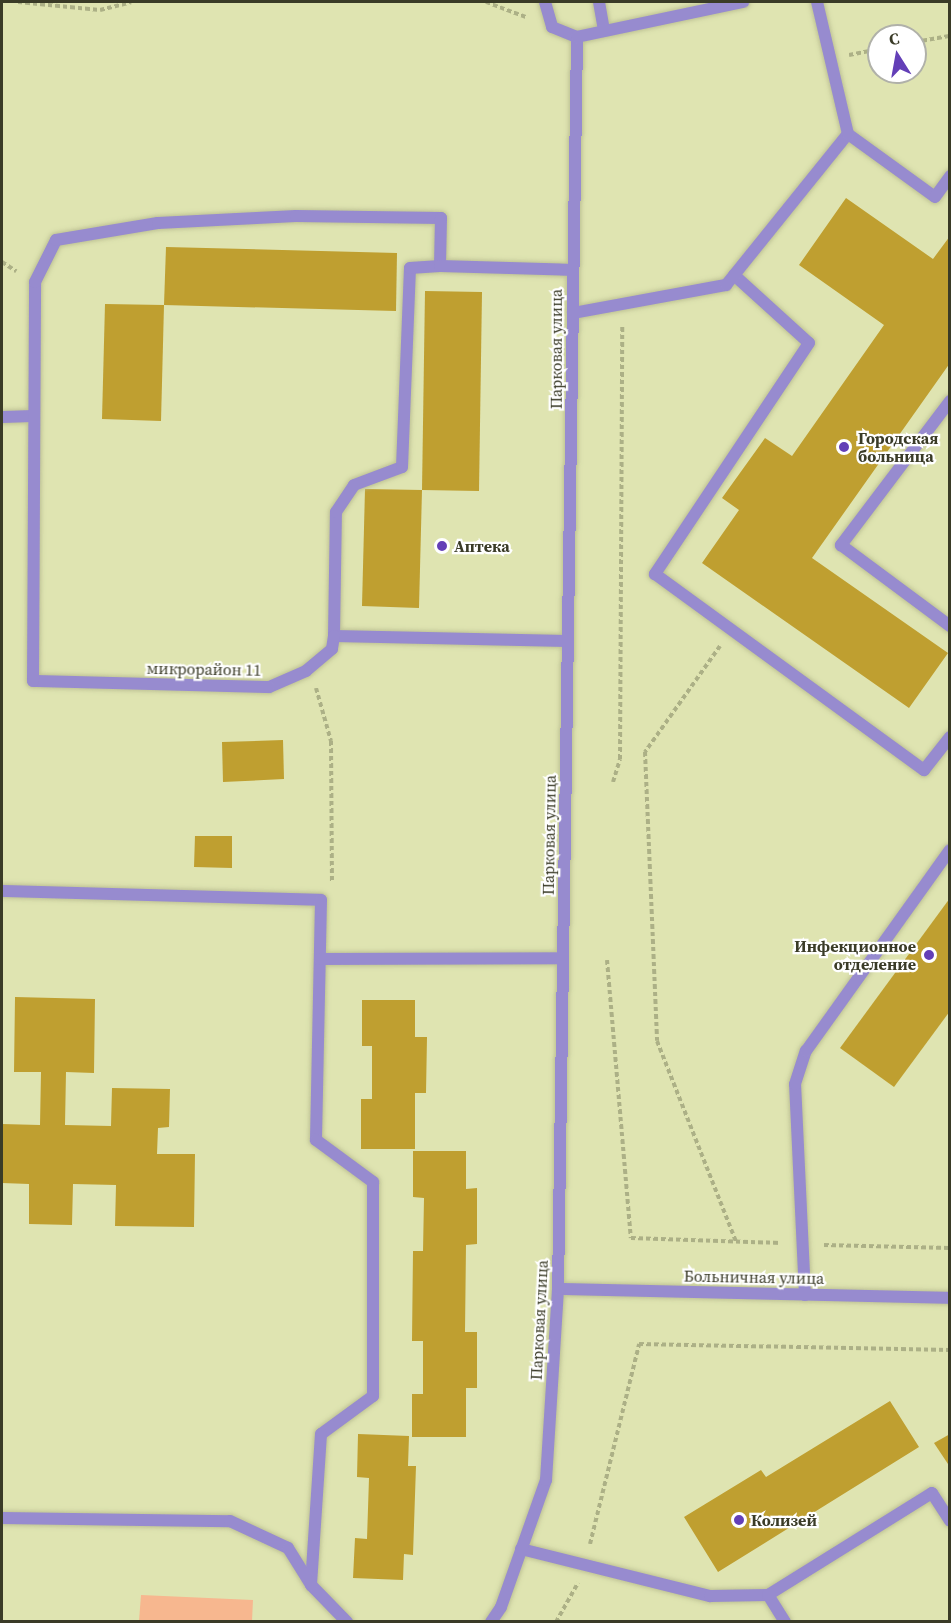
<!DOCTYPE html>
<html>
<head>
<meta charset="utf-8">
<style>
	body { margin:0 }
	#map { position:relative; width:951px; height:1623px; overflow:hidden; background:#dfe4b1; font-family:"Source Serif 4",serif }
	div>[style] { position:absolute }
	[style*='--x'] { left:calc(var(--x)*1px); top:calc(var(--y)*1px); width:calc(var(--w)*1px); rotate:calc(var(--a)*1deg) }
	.green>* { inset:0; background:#f7b78f }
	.building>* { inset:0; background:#bf9f30 }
	.path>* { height:4px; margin-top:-2px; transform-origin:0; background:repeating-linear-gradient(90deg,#acb086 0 4.5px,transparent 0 7.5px) }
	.roads { filter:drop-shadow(0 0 2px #bec295) drop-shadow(0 0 2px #bec295) }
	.lane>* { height:12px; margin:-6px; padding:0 6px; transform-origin:6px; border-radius:6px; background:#978bcf }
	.street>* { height:12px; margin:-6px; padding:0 6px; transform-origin:6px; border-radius:6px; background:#978bcf }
	.dots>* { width:16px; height:16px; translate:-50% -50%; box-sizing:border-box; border:3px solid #fff; border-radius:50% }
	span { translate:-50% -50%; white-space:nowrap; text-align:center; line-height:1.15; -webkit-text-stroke:4.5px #fff; paint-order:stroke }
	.street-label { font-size:16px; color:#3a3b27 }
	.poi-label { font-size:16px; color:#3a3b27; font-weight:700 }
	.left { translate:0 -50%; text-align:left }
	.right { translate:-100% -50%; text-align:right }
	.frame { position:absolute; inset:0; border:3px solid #3a3b27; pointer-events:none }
	.north { position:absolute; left:867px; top:24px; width:60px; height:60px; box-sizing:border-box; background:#fff; border:2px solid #b0b1a9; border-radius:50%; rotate:349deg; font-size:16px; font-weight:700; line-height:24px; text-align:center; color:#3a3b27 }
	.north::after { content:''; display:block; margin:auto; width:21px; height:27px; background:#633fb7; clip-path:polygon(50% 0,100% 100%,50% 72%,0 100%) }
</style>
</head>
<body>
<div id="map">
	<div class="green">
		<div style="clip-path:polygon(141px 1595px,253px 1600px,252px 1621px,139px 1621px)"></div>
	</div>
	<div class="building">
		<div style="clip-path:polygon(846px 198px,933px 259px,950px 236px,950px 363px,812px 558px,948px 653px,909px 708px,702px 563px,739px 510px,722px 498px,765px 438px,792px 456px,884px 325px,799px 265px)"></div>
		<div style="clip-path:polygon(166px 247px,397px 253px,396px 311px,164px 305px)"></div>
		<div style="clip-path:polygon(425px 291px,482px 292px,479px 491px,422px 490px)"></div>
		<div style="clip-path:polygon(105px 304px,164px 305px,161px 421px,102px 419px)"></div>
		<div style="clip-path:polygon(365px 489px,422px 490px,419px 608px,362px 606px)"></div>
		<div style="clip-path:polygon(283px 740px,284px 779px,223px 782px,222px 742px)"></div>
		<div style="clip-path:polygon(195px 836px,232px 836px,232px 868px,194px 867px)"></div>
		<div style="clip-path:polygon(950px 898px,950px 1011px,894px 1087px,840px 1048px)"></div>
		<div style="clip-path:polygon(15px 997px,95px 999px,94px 1073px,66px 1072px,65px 1125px,111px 1126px,112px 1088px,170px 1089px,169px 1127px,158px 1128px,157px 1154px,195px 1154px,194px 1227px,115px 1226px,116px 1185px,73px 1184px,72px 1225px,29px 1224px,29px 1184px,2px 1183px,2px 1124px,40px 1125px,41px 1072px,14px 1072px)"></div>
		<div style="clip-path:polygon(362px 1000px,415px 1000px,415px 1037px,427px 1037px,426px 1093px,415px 1093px,415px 1149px,361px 1149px,361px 1099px,372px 1099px,372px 1046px,362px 1046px)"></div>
		<div style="clip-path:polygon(413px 1151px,466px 1151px,466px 1189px,477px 1188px,477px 1244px,466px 1245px,465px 1332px,477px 1332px,477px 1388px,466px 1388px,466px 1437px,412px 1437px,412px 1394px,423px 1394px,423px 1341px,412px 1341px,413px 1251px,423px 1251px,424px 1198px,413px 1197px)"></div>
		<div style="clip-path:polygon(890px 1401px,919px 1447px,718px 1572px,684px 1517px,761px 1470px,766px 1477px)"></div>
		<div style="clip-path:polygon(358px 1434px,409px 1436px,408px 1466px,416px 1466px,413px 1555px,404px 1554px,403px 1580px,353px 1578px,355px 1538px,367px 1539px,369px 1478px,357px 1477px)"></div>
		<div style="clip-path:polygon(950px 1434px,950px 1467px,934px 1443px)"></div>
	</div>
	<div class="path">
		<div style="--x:18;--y:2;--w:82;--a:5.6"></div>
		<div style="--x:100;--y:10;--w:32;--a:-14"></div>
		<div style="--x:486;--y:2;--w:43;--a:20.6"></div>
		<div style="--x:915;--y:42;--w:36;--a:-10"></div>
		<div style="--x:849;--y:55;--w:31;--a:-11"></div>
		<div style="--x:2;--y:262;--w:17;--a:33"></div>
		<div style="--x:720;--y:646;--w:130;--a:125.3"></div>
		<div style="--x:645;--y:752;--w:289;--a:87.6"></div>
		<div style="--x:657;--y:1041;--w:216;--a:68.5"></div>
		<div style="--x:316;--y:688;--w:55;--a:74.2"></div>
		<div style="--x:331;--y:741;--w:141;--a:89.6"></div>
		<div style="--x:613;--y:782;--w:24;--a:-73"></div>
		<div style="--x:620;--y:759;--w:434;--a:-89.7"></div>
		<div style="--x:607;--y:960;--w:279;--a:85.1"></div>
		<div style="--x:631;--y:1238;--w:150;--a:1.9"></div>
		<div style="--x:824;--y:1245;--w:126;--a:1.4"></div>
		<div style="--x:590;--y:1544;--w:206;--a:-76.2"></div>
		<div style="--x:639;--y:1344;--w:311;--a:1.1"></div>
		<div style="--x:556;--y:1622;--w:45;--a:-60.6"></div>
	</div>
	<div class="roads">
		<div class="lane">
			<div style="--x:545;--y:2;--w:26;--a:74"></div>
			<div style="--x:552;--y:27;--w:27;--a:22"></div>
			<div style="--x:599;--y:2;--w:29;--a:80"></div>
			<div style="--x:848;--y:134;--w:107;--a:35.9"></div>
			<div style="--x:935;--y:197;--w:26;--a:-54"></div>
			<div style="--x:734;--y:275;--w:101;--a:42.2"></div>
			<div style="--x:809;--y:343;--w:278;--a:123.7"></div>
			<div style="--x:655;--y:574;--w:333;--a:36.1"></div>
			<div style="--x:924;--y:770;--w:42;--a:-51.8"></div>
			<div style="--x:573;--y:313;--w:156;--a:-10.4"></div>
			<div style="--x:726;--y:285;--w:194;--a:-51.1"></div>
			<div style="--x:848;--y:134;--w:136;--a:-103.2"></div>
			<div style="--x:950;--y:401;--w:181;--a:127.1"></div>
			<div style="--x:841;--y:545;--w:136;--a:36.6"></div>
			<div style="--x:2;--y:417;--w:32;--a:-2"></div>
			<div style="--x:334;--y:636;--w:124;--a:-89.1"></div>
			<div style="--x:336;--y:512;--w:32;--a:-56"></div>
			<div style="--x:354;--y:485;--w:51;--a:-20.6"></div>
			<div style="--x:402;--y:467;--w:199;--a:-87.7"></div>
			<div style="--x:410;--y:268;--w:30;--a:-4"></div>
			<div style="--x:567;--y:641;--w:233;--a:-178.8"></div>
			<div style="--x:334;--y:636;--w:13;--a:99"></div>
			<div style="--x:332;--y:649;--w:34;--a:140"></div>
			<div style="--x:306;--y:671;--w:40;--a:156.6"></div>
			<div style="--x:269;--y:687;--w:236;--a:-178.5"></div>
			<div style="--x:33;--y:681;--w:399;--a:-89.7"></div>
			<div style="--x:35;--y:282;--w:47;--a:-63.4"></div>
			<div style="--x:56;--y:240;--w:103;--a:-9.5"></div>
			<div style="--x:158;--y:223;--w:138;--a:-2.9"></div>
			<div style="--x:296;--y:216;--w:145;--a:0.8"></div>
			<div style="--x:441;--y:218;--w:48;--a:91.2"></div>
			<div style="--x:440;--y:266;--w:133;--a:1.7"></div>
			<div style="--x:2;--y:891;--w:319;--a:1.6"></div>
			<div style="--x:321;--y:900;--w:240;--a:91.2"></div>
			<div style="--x:316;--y:1140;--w:71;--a:36.4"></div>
			<div style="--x:373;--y:1182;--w:214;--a:90"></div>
			<div style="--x:373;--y:1396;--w:64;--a:143.8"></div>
			<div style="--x:321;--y:1434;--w:151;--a:93.8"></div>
			<div style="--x:311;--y:1585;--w:52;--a:45.8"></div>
			<div style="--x:320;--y:959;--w:243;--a:-0.2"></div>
			<div style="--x:805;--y:1295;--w:211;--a:-92.7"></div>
			<div style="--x:795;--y:1084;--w:35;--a:-72"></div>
			<div style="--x:806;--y:1051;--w:247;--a:-54.4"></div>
			<div style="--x:2;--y:1518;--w:228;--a:0.8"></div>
			<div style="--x:230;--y:1521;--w:64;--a:25"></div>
			<div style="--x:288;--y:1548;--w:44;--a:58.1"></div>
			<div style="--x:521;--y:1549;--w:195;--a:14"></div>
			<div style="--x:710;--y:1596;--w:58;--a:-1"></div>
			<div style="--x:785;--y:1622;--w:32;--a:-122"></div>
			<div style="--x:768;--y:1595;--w:193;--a:-31.9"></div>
			<div style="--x:932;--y:1493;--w:33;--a:57"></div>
		</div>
		<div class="street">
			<div style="--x:558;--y:1289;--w:392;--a:1.3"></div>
			<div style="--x:491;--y:1622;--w:18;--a:-56"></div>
			<div style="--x:501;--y:1607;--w:135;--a:-70.5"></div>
			<div style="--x:546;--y:1480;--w:191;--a:-86.4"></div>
			<div style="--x:558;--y:1289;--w:1252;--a:-89.13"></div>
			<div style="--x:577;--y:37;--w:170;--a:-11.9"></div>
		</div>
	</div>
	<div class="dots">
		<div style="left:844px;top:447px;background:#633fb7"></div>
		<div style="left:442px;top:546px;background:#633fb7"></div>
		<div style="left:929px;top:955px;background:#633fb7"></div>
		<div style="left:739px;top:1520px;background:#633fb7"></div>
	</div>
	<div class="street-label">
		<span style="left:556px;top:349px;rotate:-90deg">Парковая улица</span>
		<span style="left:204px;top:669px;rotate:1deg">микрорайон 11</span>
		<span style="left:549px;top:835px;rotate:-89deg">Парковая улица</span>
		<span style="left:754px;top:1277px;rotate:1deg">Больничная улица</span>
		<span style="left:539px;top:1320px;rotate:-87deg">Парковая улица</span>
	</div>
	<div class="poi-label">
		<span class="left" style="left:858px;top:447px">Городская<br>больница</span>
		<span class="left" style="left:454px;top:546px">Аптека</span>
		<span class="right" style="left:916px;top:955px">Инфекционное<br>отделение</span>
		<span class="left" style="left:751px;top:1520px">Колизей</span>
	</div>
	<div class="frame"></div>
	<div class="north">С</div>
</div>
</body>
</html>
